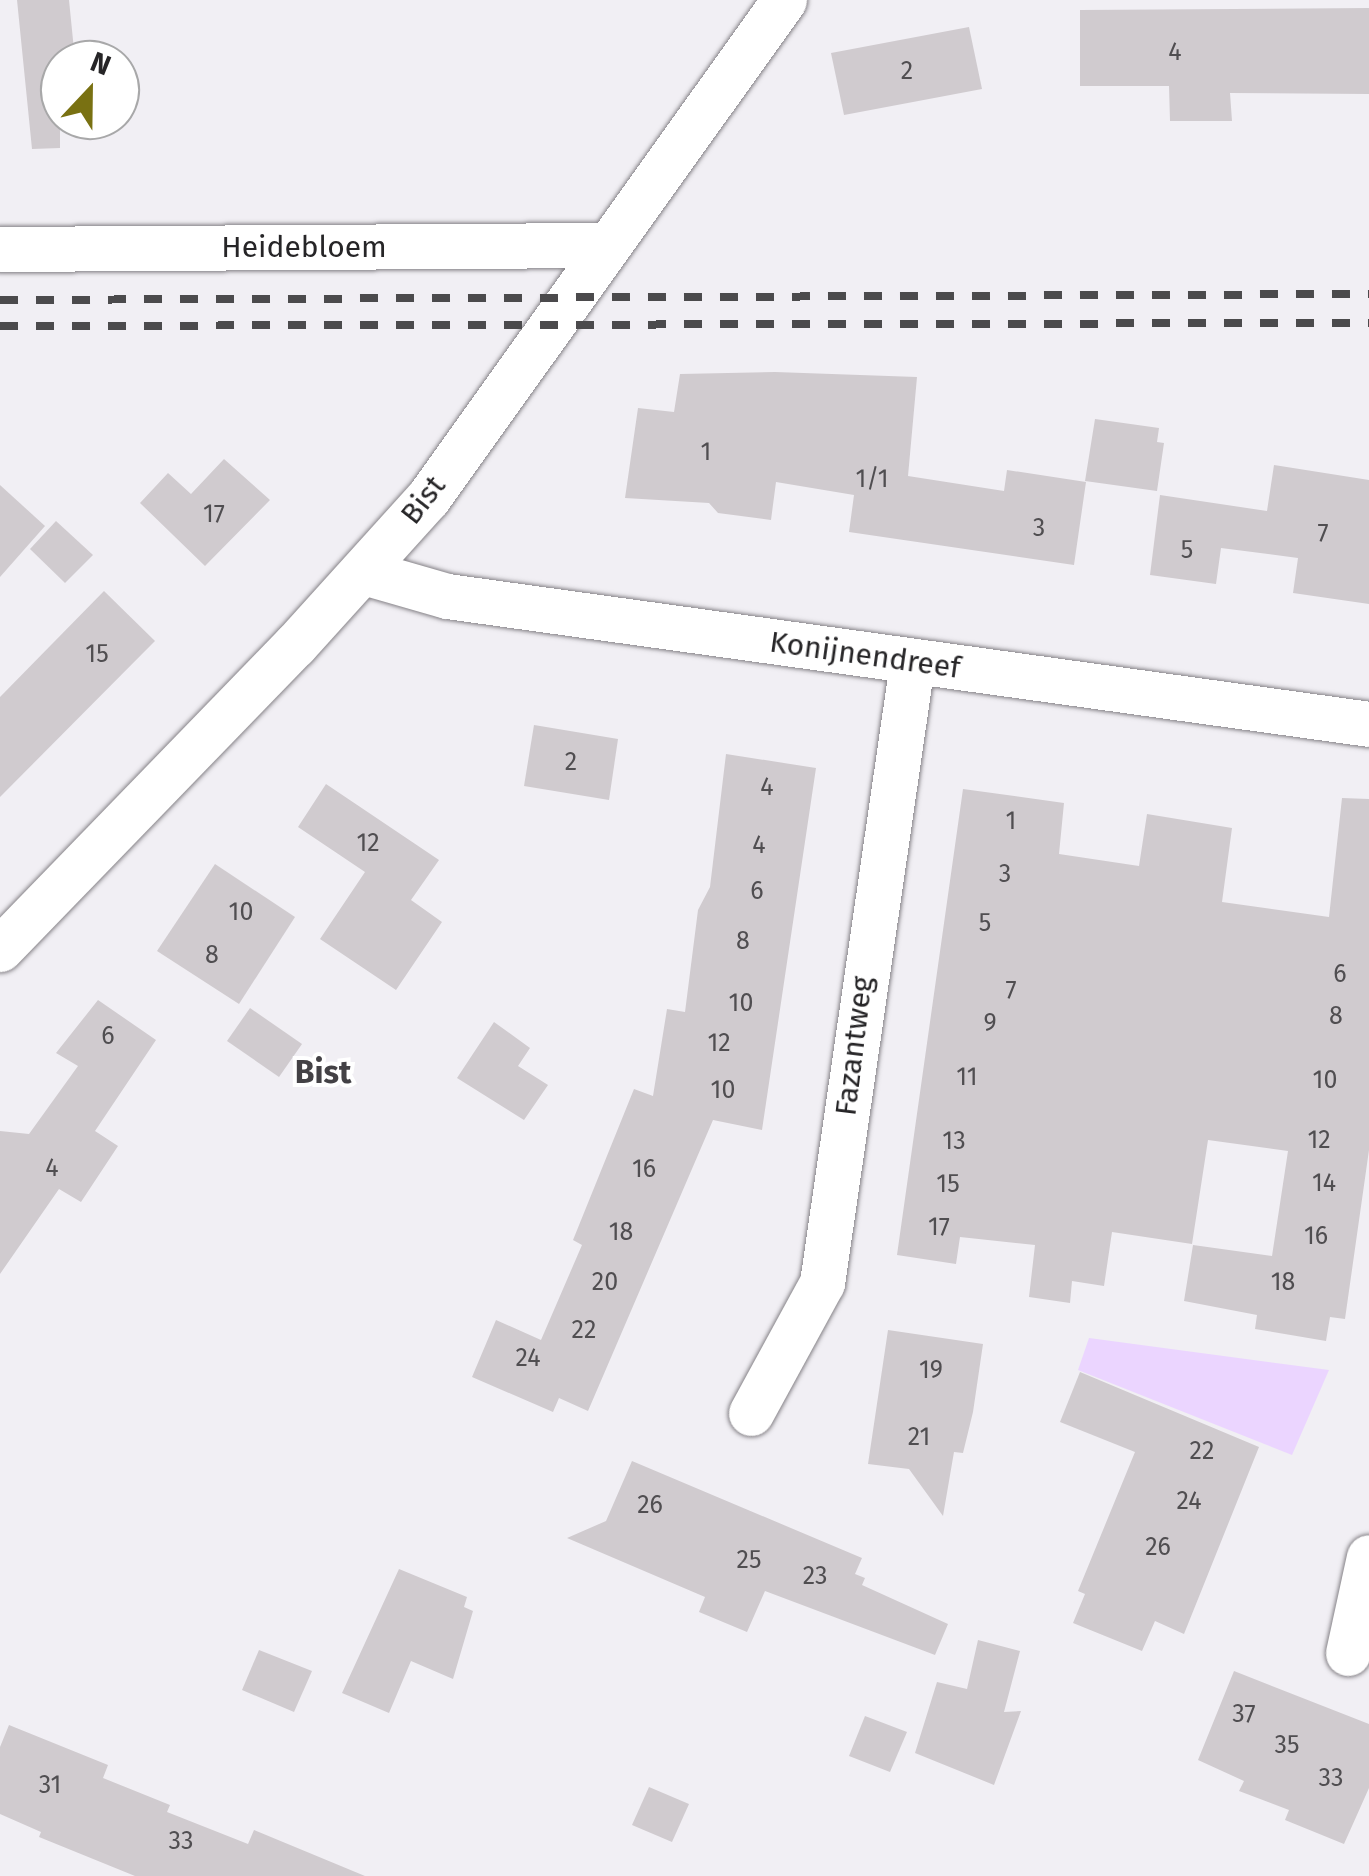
<!DOCTYPE html>
<html>
<head>
<meta charset="utf-8">
<style>
	body { margin:0 }
	#map { position:relative; width:1369px; height:1876px; overflow:hidden; background:#f1eff4; font-family:"Fira Sans",sans-serif }
	div>[style] { position:absolute }
	[style*='--x'] { left:calc(var(--x)*1px); top:calc(var(--y)*1px); width:calc(var(--w)*1px); rotate:calc(var(--a)*1deg) }
	.green>* { inset:0; background:#ebd5ff }
	.building>* { inset:0; background:#d0cbcf }
	.roads { filter:drop-shadow(0 0 2px #858287) drop-shadow(0 0 2px #858287) }
	.minor>* { height:45px; margin:-22.5px; padding:0 22.5px; transform-origin:22.5px; border-radius:22.5px; background:#fff }
	.rail>* { height:8px; margin-top:-4px; transform-origin:0; background:repeating-linear-gradient(90deg,#4b4a4c 0 18px,transparent 0 36px) }
	span { translate:-50% -50%; white-space:nowrap; text-align:center; line-height:1.15; -webkit-text-stroke:8px #fff; paint-order:stroke }
	.number-label { font-size:25px; color:#504e51 }
	.number-label span { -webkit-text-stroke-width:0 }
	.street-label { font-size:30px; color:#262527 }
	.neighbourhood-label { font-size:32px; color:#434145; font-weight:700 }
	.north { position:absolute; left:40px; top:40px; width:100px; height:100px; box-sizing:border-box; background:#fff; border:2px solid #a8a8a9; border-radius:50%; rotate:22deg; font-size:28px; font-weight:700; line-height:40px; text-align:center; color:#262527 }
	.north::after { content:''; display:block; margin:auto; width:35px; height:45px; background:#797112; clip-path:polygon(50% 0,100% 100%,50% 72%,0 100%) }
</style>
</head>
<body>
<div id="map">
	<div class="green">
		<div style="clip-path:polygon(1089px 1338px,1329px 1370px,1292px 1455px,1078px 1370px)"></div>
	</div>
	<div class="building">
		<div style="clip-path:polygon(17px 0,69px 0,75px 60px,60px 60px,60px 148px,32px 149px)"></div>
		<div style="clip-path:polygon(1369px 8px,1369px 94px,1230px 93px,1232px 121px,1170px 121px,1169px 86px,1080px 86px,1080px 10px)"></div>
		<div style="clip-path:polygon(969px 27px,982px 89px,844px 115px,831px 53px)"></div>
		<div style="clip-path:polygon(775px 372px,917px 377px,908px 476px,1004px 491px,1007px 470px,1086px 482px,1074px 565px,849px 532px,854px 495px,776px 482px,771px 520px,718px 513px,709px 503px,625px 498px,638px 408px,674px 412px,680px 374px)"></div>
		<div style="clip-path:polygon(1095px 419px,1159px 428px,1157px 442px,1164px 443px,1157px 491px,1085px 481px)"></div>
		<div style="clip-path:polygon(224px 459px,270px 500px,205px 566px,140px 503px,168px 473px,191px 494px)"></div>
		<div style="clip-path:polygon(1274px 465px,1369px 480px,1369px 604px,1293px 593px,1298px 558px,1221px 548px,1216px 584px,1150px 575px,1160px 495px,1267px 511px)"></div>
		<div style="clip-path:polygon(0 485px,45px 526px,0 577px)"></div>
		<div style="clip-path:polygon(56px 521px,93px 555px,65px 583px,30px 549px)"></div>
		<div style="clip-path:polygon(104px 591px,155px 641px,0 797px,0 697px)"></div>
		<div style="clip-path:polygon(534px 725px,618px 739px,609px 800px,524px 786px)"></div>
		<div style="clip-path:polygon(726px 754px,816px 768px,762px 1130px,713px 1120px,588px 1411px,559px 1398px,553px 1412px,472px 1377px,496px 1320px,541px 1340px,582px 1245px,573px 1240px,634px 1089px,653px 1096px,667px 1009px,685px 1012px,698px 910px,710px 887px)"></div>
		<div style="clip-path:polygon(326px 784px,439px 860px,411px 900px,442px 922px,396px 990px,320px 939px,365px 872px,298px 827px)"></div>
		<div style="clip-path:polygon(963px 789px,1064px 803px,1059px 854px,1139px 866px,1147px 814px,1232px 828px,1222px 902px,1329px 917px,1342px 798px,1369px 799px,1369px 1150px,1345px 1319px,1330px 1317px,1326px 1341px,1255px 1329px,1257px 1315px,1184px 1301px,1193px 1245px,1272px 1256px,1288px 1151px,1208px 1140px,1192px 1244px,1112px 1232px,1104px 1286px,1072px 1281px,1070px 1303px,1029px 1297px,1035px 1245px,960px 1237px,956px 1264px,897px 1255px)"></div>
		<div style="clip-path:polygon(215px 864px,295px 917px,239px 1004px,157px 951px)"></div>
		<div style="clip-path:polygon(98px 1000px,156px 1040px,95px 1131px,118px 1146px,81px 1202px,59px 1189px,0 1274px,0 1131px,29px 1134px,78px 1066px,56px 1053px)"></div>
		<div style="clip-path:polygon(250px 1008px,302px 1044px,279px 1077px,227px 1041px)"></div>
		<div style="clip-path:polygon(494px 1022px,530px 1048px,518px 1066px,548px 1085px,524px 1120px,457px 1078px)"></div>
		<div style="clip-path:polygon(888px 1330px,983px 1344px,973px 1412px,963px 1453px,954px 1452px,943px 1516px,909px 1469px,868px 1464px)"></div>
		<div style="clip-path:polygon(1080px 1372px,1259px 1447px,1184px 1634px,1155px 1621px,1142px 1651px,1073px 1623px,1085px 1594px,1078px 1591px,1135px 1452px,1060px 1422px)"></div>
		<div style="clip-path:polygon(632px 1461px,862px 1558px,855px 1574px,865px 1578px,862px 1585px,948px 1624px,935px 1655px,765px 1591px,747px 1632px,699px 1612px,705px 1597px,567px 1538px,606px 1521px)"></div>
		<div style="clip-path:polygon(399px 1569px,467px 1597px,464px 1607px,473px 1611px,453px 1679px,411px 1661px,389px 1713px,342px 1693px)"></div>
		<div style="clip-path:polygon(978px 1640px,1020px 1651px,1004px 1712px,1021px 1711px,994px 1785px,915px 1753px,937px 1682px,967px 1689px)"></div>
		<div style="clip-path:polygon(259px 1650px,312px 1671px,294px 1712px,242px 1690px)"></div>
		<div style="clip-path:polygon(1234px 1671px,1369px 1724px,1369px 1788px,1344px 1844px,1285px 1820px,1289px 1810px,1239px 1791px,1244px 1781px,1198px 1760px)"></div>
		<div style="clip-path:polygon(865px 1716px,907px 1732px,890px 1772px,849px 1756px)"></div>
		<div style="clip-path:polygon(9px 1725px,108px 1765px,103px 1778px,170px 1805px,167px 1812px,248px 1844px,254px 1830px,365px 1876px,135px 1876px,39px 1837px,41px 1832px,0 1814px,0 1747px)"></div>
		<div style="clip-path:polygon(649px 1787px,689px 1804px,672px 1842px,632px 1825px)"></div>
	</div>
	<div class="roads">
		<div class="minor">
			<div style="--x:0;--y:249;--w:607;--a:-0.38"></div>
			<div style="--x:364;--y:572;--w:86;--a:16.1"></div>
			<div style="--x:447;--y:596;--w:931;--a:7.9"></div>
			<div style="--x:0;--y:949;--w:424;--a:-45.9"></div>
			<div style="--x:295;--y:645;--w:198;--a:-47.9"></div>
			<div style="--x:428;--y:498;--w:612;--a:-54.44"></div>
			<div style="--x:751;--y:1413;--w:148;--a:-61.4"></div>
			<div style="--x:822;--y:1283;--w:626;--a:-81.74"></div>
			<div style="--x:1348;--y:1653;--w:98;--a:-77.7"></div>
		</div>
	</div>
	<div class="rail">
		<div style="--x:0;--y:300;--w:1369;--a:-0.25"></div>
		<div style="--x:0;--y:326;--w:1369;--a:-0.13"></div>
	</div>
	<div class="number-label">
		<span style="left:1175px;top:52px">4</span>
		<span style="left:907px;top:71px">2</span>
		<span style="left:706px;top:452px">1</span>
		<span style="left:872px;top:479px">1/1</span>
		<span style="left:214px;top:514px">17</span>
		<span style="left:1039px;top:528px">3</span>
		<span style="left:1323px;top:533px">7</span>
		<span style="left:1187px;top:550px">5</span>
		<span style="left:97px;top:654px">15</span>
		<span style="left:571px;top:762px">2</span>
		<span style="left:767px;top:787px">4</span>
		<span style="left:1011px;top:821px">1</span>
		<span style="left:368px;top:843px">12</span>
		<span style="left:759px;top:845px">4</span>
		<span style="left:1005px;top:874px">3</span>
		<span style="left:757px;top:891px">6</span>
		<span style="left:241px;top:912px">10</span>
		<span style="left:985px;top:923px">5</span>
		<span style="left:743px;top:941px">8</span>
		<span style="left:212px;top:955px">8</span>
		<span style="left:1340px;top:974px">6</span>
		<span style="left:1011px;top:990px">7</span>
		<span style="left:741px;top:1003px">10</span>
		<span style="left:1336px;top:1016px">8</span>
		<span style="left:990px;top:1023px">9</span>
		<span style="left:108px;top:1036px">6</span>
		<span style="left:719px;top:1043px">12</span>
		<span style="left:967px;top:1077px">11</span>
		<span style="left:1325px;top:1080px">10</span>
		<span style="left:723px;top:1090px">10</span>
		<span style="left:1319px;top:1140px">12</span>
		<span style="left:954px;top:1141px">13</span>
		<span style="left:52px;top:1168px">4</span>
		<span style="left:644px;top:1169px">16</span>
		<span style="left:1324px;top:1183px">14</span>
		<span style="left:948px;top:1184px">15</span>
		<span style="left:939px;top:1227px">17</span>
		<span style="left:621px;top:1232px">18</span>
		<span style="left:1316px;top:1236px">16</span>
		<span style="left:605px;top:1282px">20</span>
		<span style="left:1283px;top:1282px">18</span>
		<span style="left:584px;top:1330px">22</span>
		<span style="left:528px;top:1358px">24</span>
		<span style="left:931px;top:1370px">19</span>
		<span style="left:919px;top:1437px">21</span>
		<span style="left:1202px;top:1451px">22</span>
		<span style="left:1189px;top:1501px">24</span>
		<span style="left:650px;top:1505px">26</span>
		<span style="left:1158px;top:1547px">26</span>
		<span style="left:749px;top:1560px">25</span>
		<span style="left:815px;top:1576px">23</span>
		<span style="left:1244px;top:1714px">37</span>
		<span style="left:1287px;top:1745px">35</span>
		<span style="left:1331px;top:1778px">33</span>
		<span style="left:50px;top:1785px">31</span>
		<span style="left:181px;top:1841px">33</span>
	</div>
	<div class="street-label">
		<span style="left:304px;top:247px">Heidebloem</span>
		<span style="left:423px;top:500px;rotate:-52deg">Bist</span>
		<span style="left:865px;top:655px;rotate:8deg">Konijnendreef</span>
		<span style="left:854px;top:1046px;rotate:-83deg">Fazantweg</span>
	</div>
	<div class="neighbourhood-label">
		<span style="left:323px;top:1072px">Bist</span>
	</div>
	<div class="north">N</div>
</div>
</body>
</html>
